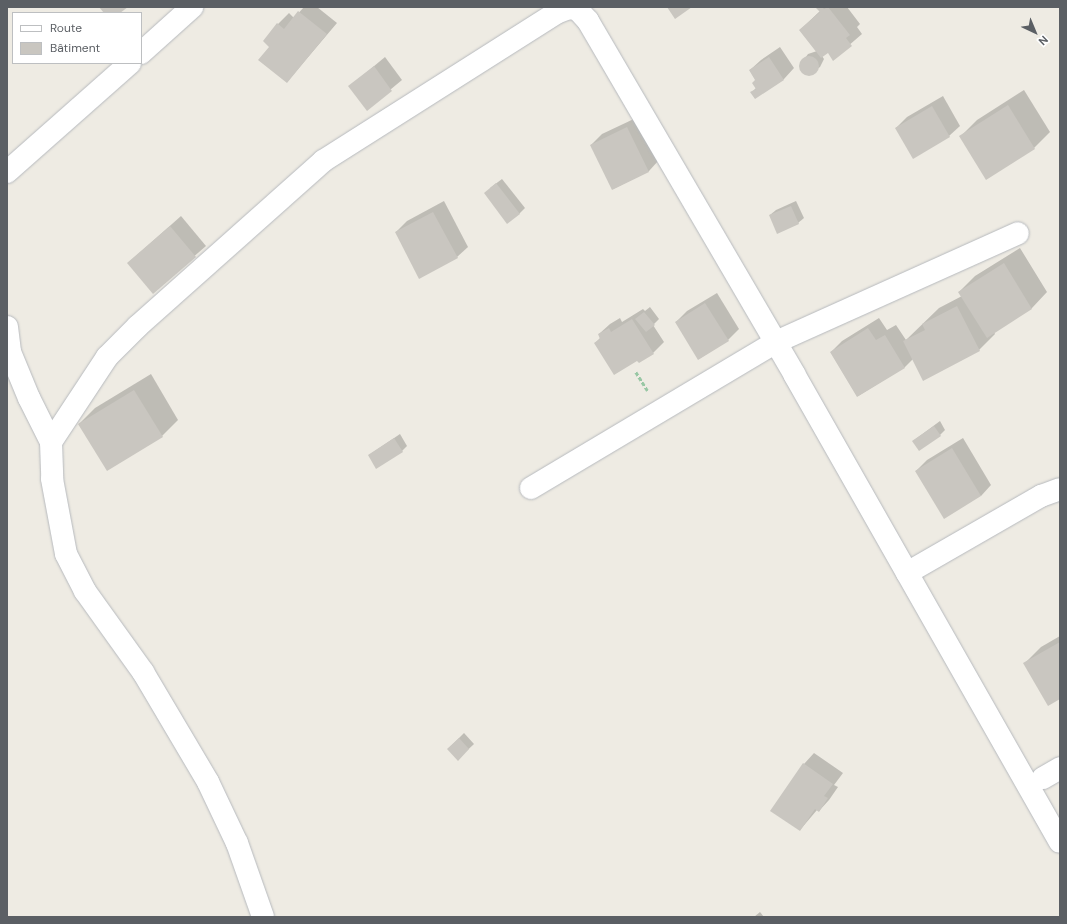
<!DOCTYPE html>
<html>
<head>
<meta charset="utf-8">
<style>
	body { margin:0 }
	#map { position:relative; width:1067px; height:924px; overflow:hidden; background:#eeebe3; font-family:"DM Sans",sans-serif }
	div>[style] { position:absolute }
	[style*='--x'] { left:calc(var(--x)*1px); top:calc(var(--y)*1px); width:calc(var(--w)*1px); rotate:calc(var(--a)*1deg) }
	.shadow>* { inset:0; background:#0003 }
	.building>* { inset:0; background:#c9c6c0 }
	.round { border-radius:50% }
	.path>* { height:2.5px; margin-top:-1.25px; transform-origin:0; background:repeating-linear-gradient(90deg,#98c7a4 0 4px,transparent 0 6px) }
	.roads { filter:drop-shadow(0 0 1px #b6b9bd) drop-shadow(0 0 1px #b6b9bd) }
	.minor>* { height:22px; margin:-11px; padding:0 11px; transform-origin:11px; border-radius:11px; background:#fff }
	span { translate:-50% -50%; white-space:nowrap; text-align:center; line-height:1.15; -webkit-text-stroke:3.5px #fff; paint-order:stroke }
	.frame { position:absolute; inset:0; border:8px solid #5b5f64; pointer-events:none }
	.legend { position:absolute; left:12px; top:12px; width:130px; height:52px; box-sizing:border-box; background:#fff; border:1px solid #bdbfc1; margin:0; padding:5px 7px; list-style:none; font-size:12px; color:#5b5f64 }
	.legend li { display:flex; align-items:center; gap:8px; height:20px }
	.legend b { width:20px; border:1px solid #bdbfc1 }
	.north { position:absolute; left:1015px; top:12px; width:40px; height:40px; -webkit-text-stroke:3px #fff; paint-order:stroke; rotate:136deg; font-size:11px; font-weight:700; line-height:16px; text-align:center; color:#5b5f64 }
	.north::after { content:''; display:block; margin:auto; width:14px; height:18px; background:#5b5f64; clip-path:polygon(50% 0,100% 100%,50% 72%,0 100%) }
</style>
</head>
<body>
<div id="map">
	<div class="shadow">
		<div style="clip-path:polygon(304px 7px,317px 7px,337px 23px,287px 82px,271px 46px,278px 24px,289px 13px,294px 18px)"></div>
		<div style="clip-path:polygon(819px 7px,847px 7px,860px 24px,857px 27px,862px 34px,833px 59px,828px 51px,822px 56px,824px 59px,820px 67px,809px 75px,802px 71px,800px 65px,808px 54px,817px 51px,800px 30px,820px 11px)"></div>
		<div style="clip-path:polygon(780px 47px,794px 68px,784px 79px,755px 98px,752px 92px,756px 88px,756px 80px,750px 70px,761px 60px)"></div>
		<div style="clip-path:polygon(385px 57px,402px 80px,367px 109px,350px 86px)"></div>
		<div style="clip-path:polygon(1024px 90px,1050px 132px,1034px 148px,961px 136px,977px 120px)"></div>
		<div style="clip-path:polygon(943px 96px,960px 126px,949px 136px,896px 128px,907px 117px)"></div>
		<div style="clip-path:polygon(638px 117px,659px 160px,649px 171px,613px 189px,591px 145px,602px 134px)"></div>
		<div style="clip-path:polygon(502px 179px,525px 208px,519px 214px,490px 188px)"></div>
		<div style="clip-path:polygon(444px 201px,468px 247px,457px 257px,396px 232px,407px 221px)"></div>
		<div style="clip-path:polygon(796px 201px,804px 218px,798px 223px,770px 215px,776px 210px)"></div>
		<div style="clip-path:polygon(181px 216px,206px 246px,153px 292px,128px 263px)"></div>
		<div style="clip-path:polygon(1020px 248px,1047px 292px,1032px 308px,994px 332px,995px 334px,979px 350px,913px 359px,905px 367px,858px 396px,831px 352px,842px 341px,879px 318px,887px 330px,896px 325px,906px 340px,939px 308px,962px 296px,959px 292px,975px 276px)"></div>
		<div style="clip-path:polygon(717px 293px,739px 329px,728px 340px,699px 359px,676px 322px,687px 311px)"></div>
		<div style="clip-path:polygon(650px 307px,659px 319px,653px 325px,664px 342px,653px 353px,595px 343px,601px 337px,599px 334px,610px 324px,620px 318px,622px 322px,643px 309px,645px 311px)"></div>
		<div style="clip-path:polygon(151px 374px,178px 420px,162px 436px,79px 424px,95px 408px)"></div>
		<div style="clip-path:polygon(940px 421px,945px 430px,940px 435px,913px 441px)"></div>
		<div style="clip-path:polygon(400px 434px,407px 446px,402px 451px,369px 455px)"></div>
		<div style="clip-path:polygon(963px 438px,991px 485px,981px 496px,916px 471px,927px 460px)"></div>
		<div style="clip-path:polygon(1060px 636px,1060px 698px,1025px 663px,1041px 647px)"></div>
		<div style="clip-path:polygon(464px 733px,474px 744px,458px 759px,448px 749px)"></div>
		<div style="clip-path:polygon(814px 753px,843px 773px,834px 785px,838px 787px,829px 800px,819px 811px,817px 810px,800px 830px,804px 764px)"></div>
		<div style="clip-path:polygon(760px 912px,764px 917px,754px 917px)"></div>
	</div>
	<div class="building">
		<div style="clip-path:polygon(99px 7px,128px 7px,120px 13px,104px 13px)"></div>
		<div style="clip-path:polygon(667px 7px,692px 7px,675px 19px)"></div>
		<div style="clip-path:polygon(817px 7px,822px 7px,824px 9px,828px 7px,850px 35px,846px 38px,852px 46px,833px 61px,828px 53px,821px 58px,799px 30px,820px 12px,816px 8px)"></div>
		<div style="clip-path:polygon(298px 11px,327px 34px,287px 83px,258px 60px,269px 47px,263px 41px,277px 23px,284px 29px)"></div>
		<div class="round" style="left:799px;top:56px;width:20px;height:20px"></div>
		<div style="clip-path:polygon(769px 57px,784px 80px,755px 99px,750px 92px,756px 89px,752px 83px,755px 80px,749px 70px)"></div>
		<div style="clip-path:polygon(374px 66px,392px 91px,367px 111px,348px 86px)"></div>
		<div style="clip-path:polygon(1008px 105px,1035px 149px,986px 180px,959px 136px)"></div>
		<div style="clip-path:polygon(932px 106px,950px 137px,913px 159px,895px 128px)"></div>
		<div style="clip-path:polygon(627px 127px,649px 172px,612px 190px,590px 145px)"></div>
		<div style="clip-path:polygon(496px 183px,520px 214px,507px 224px,484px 193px)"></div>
		<div style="clip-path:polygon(791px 206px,799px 224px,777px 234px,769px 215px)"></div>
		<div style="clip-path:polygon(433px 212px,458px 258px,419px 279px,395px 232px)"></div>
		<div style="clip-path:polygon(170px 226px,196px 257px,153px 294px,127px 263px)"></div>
		<div style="clip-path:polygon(1004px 263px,1032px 309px,987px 338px,958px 292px)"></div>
		<div style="clip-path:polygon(705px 303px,729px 341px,698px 360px,675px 322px)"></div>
		<div style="clip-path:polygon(957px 306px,980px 351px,923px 381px,903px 341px,925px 330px,922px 324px)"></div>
		<div style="clip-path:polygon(644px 312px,655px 325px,646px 332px,635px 319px)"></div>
		<div style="clip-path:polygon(632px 319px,654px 354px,639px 363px,637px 361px,614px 375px,594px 343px,600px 339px,598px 334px,609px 328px,611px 332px)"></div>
		<div style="clip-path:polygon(868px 328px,876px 340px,885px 335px,905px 368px,857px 397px,830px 352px)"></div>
		<div style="clip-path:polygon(134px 390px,163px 437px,107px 471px,78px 424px)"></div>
		<div style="clip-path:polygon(934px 426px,941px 436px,919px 451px,912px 441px)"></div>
		<div style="clip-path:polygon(394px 438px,403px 452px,376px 469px,368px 455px)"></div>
		<div style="clip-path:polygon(952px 448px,981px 496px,944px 519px,915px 471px)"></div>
		<div style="clip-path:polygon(1060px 642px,1060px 699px,1048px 706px,1023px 663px)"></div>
		<div style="clip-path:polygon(459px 738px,469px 749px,458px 761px,447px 749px)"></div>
		<div style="clip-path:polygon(803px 763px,833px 784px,824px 796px,828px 798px,819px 812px,815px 809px,800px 831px,770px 811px)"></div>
	</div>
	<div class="path">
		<div style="--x:636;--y:372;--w:22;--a:58"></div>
	</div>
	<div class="roads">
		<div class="minor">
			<div style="--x:141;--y:53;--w:69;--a:-42"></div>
			<div style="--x:7;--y:172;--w:164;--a:-41.5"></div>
			<div style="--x:7;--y:327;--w:25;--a:83"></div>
			<div style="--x:10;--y:352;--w:50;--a:67.6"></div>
			<div style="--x:29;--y:398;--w:49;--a:63.4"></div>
			<div style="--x:51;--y:442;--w:37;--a:88"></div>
			<div style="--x:52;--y:479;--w:76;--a:79.4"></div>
			<div style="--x:66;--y:554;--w:42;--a:62.8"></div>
			<div style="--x:85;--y:591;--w:100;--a:54.4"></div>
			<div style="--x:143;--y:672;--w:128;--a:59.4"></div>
			<div style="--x:208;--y:782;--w:68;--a:64.6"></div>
			<div style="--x:237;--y:843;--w:78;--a:70.6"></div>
			<div style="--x:51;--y:442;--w:102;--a:-56.6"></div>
			<div style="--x:107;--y:357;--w:44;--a:-45"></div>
			<div style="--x:138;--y:326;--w:248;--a:-41.7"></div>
			<div style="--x:323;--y:161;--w:276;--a:-32.4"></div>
			<div style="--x:556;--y:13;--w:14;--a:-21"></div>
			<div style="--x:569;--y:8;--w:8;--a:7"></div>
			<div style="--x:577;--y:9;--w:16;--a:47"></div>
			<div style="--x:588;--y:21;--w:409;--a:59.7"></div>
			<div style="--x:794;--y:374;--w:538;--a:60.39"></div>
			<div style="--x:531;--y:488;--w:285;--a:-30.8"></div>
			<div style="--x:776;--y:342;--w:265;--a:-24.2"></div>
			<div style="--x:907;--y:573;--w:155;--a:-29.9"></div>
			<div style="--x:1041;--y:496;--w:20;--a:-20"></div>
			<div style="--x:1043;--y:778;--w:20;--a:-30"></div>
		</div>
	</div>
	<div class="frame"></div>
	<ul class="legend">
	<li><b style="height:5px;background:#fff"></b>Route</li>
	<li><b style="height:11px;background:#c9c6c0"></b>Bâtiment</li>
	</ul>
	<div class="north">N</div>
</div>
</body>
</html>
